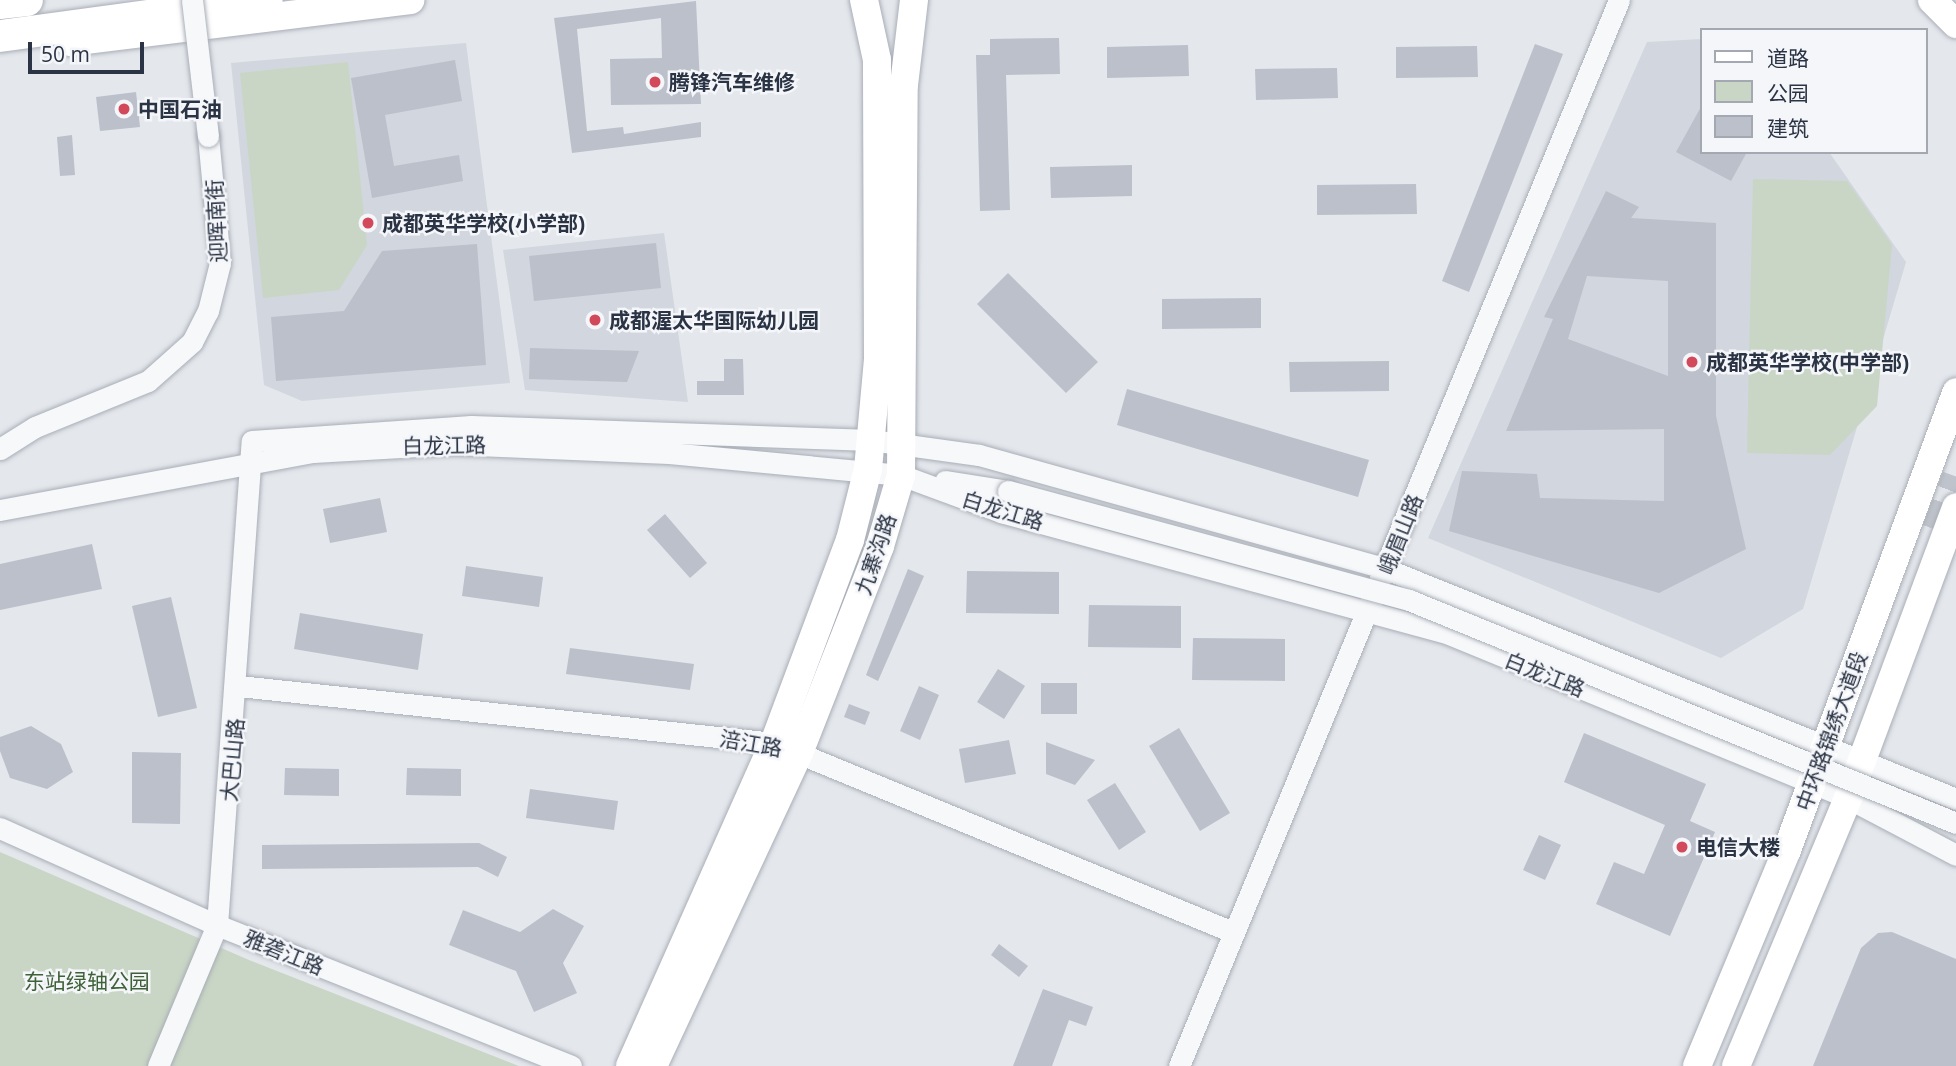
<!DOCTYPE html>
<html>
<head>
<meta charset="utf-8">
<style>
	body { margin:0 }
	#map { position:relative; width:1956px; height:1066px; overflow:hidden; background:#e4e7ec; font-family:"Open Sans","Noto Sans SC",sans-serif }
	div>[style] { position:absolute }
	[style*='--x'] { left:calc(var(--x)*1px); top:calc(var(--y)*1px); width:calc(var(--w)*1px); rotate:calc(var(--a)*1deg) }
	.built>* { inset:0; background:#d2d6de }
	.green>* { inset:0; background:#c9d6c5 }
	.building>* { inset:0; background:#bbc0ca }
	.major-tunnel>* { height:28px; margin-top:-14px; transform-origin:0; background:repeating-linear-gradient(90deg,#bfc3cb 0 28px,transparent 0 42px) }
	.roads { filter:drop-shadow(0 0 2px #a9aeb7) drop-shadow(0 0 2px #a9aeb7) }
	.minor>* { height:21px; margin:-10.5px; padding:0 10.5px; transform-origin:10.5px; border-radius:10.5px; background:#f7f8fa }
	.major>* { height:28px; margin:-14px; padding:0 14px; transform-origin:14px; border-radius:14px; background:#fff }
	.highway>* { height:32px; margin:-16px; padding:0 16px; transform-origin:16px; border-radius:16px; background:#fff }
	.bridges { filter:drop-shadow(0 0 2px #a9aeb7) drop-shadow(0 0 2px #a9aeb7) }
	.minor-bridge>* { height:21px; margin:-10.5px; padding:0 10.5px; transform-origin:10.5px; border-radius:10.5px; background:#f7f8fa }
	.dots>* { width:19px; height:19px; translate:-50% -50%; box-sizing:border-box; border:4px solid #f4f6f9; border-radius:50% }
	span { translate:-50% -50%; white-space:nowrap; text-align:center; line-height:1.15; -webkit-text-stroke:5px #f4f6f9; paint-order:stroke }
	.poi-label { font-size:21px; color:#2b3445; font-weight:700 }
	.left { translate:0 -50%; text-align:left }
	.street-label { font-size:21px; color:#2b3445 }
	.park-label { font-size:21px; color:#3f6138 }
	.legend { position:absolute; left:1700px; top:28px; width:228px; height:126px; box-sizing:border-box; background:#f4f6f9; border:2px solid #a4a8b1; margin:0; padding:9px 12px; list-style:none; font-size:21px; color:#2b3445 }
	.legend li { display:flex; align-items:center; gap:14px; height:35px }
	.legend b { width:35px; border:2px solid #a4a8b1 }
	.scale { position:absolute; left:28px; top:42px; width:116px; height:32px; box-sizing:border-box; border:4px solid #2b3445; border-top:0; padding-left:9px; font-size:21px; line-height:24px; white-space:nowrap; color:#2b3445; -webkit-text-stroke:5px #f4f6f9; paint-order:stroke }
</style>
</head>
<body>
<div id="map">
	<div class="built">
		<div style="clip-path:polygon(1702px 39px,1702px 152px,1829px 152px,1906px 262px,1803px 609px,1721px 658px,1428px 538px,1647px 42px)"></div>
		<div style="clip-path:polygon(466px 43px,510px 383px,302px 401px,264px 385px,231px 63px)"></div>
		<div style="clip-path:polygon(664px 233px,688px 402px,525px 390px,503px 250px)"></div>
	</div>
	<div class="green">
		<div style="clip-path:polygon(348px 62px,367px 245px,339px 290px,263px 298px,240px 73px)"></div>
		<div style="clip-path:polygon(1753px 179px,1847px 181px,1892px 245px,1877px 406px,1830px 455px,1747px 453px)"></div>
		<div style="clip-path:polygon(0 852px,249px 960px,519px 1066px,0 1066px)"></div>
	</div>
	<div class="building">
		<div style="clip-path:polygon(696px 1px,701px 104px,611px 105px,610px 59px,662px 58px,661px 18px,577px 29px,587px 131px,623px 127px,624px 134px,701px 122px,701px 137px,572px 153px,554px 18px)"></div>
		<div style="clip-path:polygon(1059px 38px,1060px 74px,1006px 75px,1010px 210px,980px 211px,976px 55px,990px 55px,990px 39px)"></div>
		<div style="clip-path:polygon(1535px 44px,1563px 54px,1469px 292px,1442px 281px)"></div>
		<div style="clip-path:polygon(1188px 45px,1189px 76px,1107px 78px,1107px 47px)"></div>
		<div style="clip-path:polygon(1477px 46px,1478px 77px,1396px 78px,1396px 47px)"></div>
		<div style="clip-path:polygon(455px 60px,462px 101px,385px 115px,394px 166px,459px 155px,463px 181px,372px 198px,351px 78px)"></div>
		<div style="clip-path:polygon(1337px 68px,1338px 98px,1256px 100px,1255px 69px)"></div>
		<div style="clip-path:polygon(136px 92px,140px 127px,100px 131px,96px 97px)"></div>
		<div style="clip-path:polygon(1702px 105px,1702px 152px,1747px 152px,1731px 181px,1676px 152px)"></div>
		<div style="clip-path:polygon(72px 135px,75px 175px,60px 176px,57px 137px)"></div>
		<div style="clip-path:polygon(1132px 165px,1132px 196px,1051px 198px,1050px 167px)"></div>
		<div style="clip-path:polygon(1416px 184px,1417px 214px,1317px 215px,1317px 185px)"></div>
		<div style="clip-path:polygon(evenodd,1606px 191px,1639px 207px,1631px 218px,1716px 223px,1716px 416px,1746px 549px,1659px 593px,1449px 531px,1462px 471px,1537px 474px,1540px 498px,1664px 501px,1664px 429px,1506px 431px,1553px 319px,1544px 317px,1606px 191px,1587px 276px,1668px 281px,1668px 376px,1568px 339px,1587px 276px)"></div>
		<div style="clip-path:polygon(656px 243px,661px 288px,534px 301px,529px 256px)"></div>
		<div style="clip-path:polygon(477px 244px,486px 365px,276px 381px,271px 317px,344px 311px,382px 251px)"></div>
		<div style="clip-path:polygon(1008px 273px,1098px 362px,1066px 393px,977px 304px)"></div>
		<div style="clip-path:polygon(1261px 298px,1261px 328px,1162px 329px,1162px 299px)"></div>
		<div style="clip-path:polygon(530px 348px,639px 351px,627px 382px,529px 379px)"></div>
		<div style="clip-path:polygon(724px 359px,743px 359px,744px 395px,697px 395px,697px 381px,724px 381px)"></div>
		<div style="clip-path:polygon(1389px 361px,1389px 391px,1290px 392px,1289px 362px)"></div>
		<div style="clip-path:polygon(1127px 389px,1369px 460px,1358px 497px,1117px 425px)"></div>
		<div style="clip-path:polygon(380px 498px,387px 532px,330px 543px,323px 509px)"></div>
		<div style="clip-path:polygon(665px 514px,707px 563px,690px 578px,647px 530px)"></div>
		<div style="clip-path:polygon(92px 544px,102px 589px,0 610px,0 564px)"></div>
		<div style="clip-path:polygon(466px 566px,543px 577px,539px 607px,462px 596px)"></div>
		<div style="clip-path:polygon(908px 569px,924px 576px,878px 681px,866px 675px)"></div>
		<div style="clip-path:polygon(967px 571px,1059px 572px,1059px 614px,966px 613px)"></div>
		<div style="clip-path:polygon(171px 597px,197px 708px,158px 717px,132px 606px)"></div>
		<div style="clip-path:polygon(1089px 605px,1181px 606px,1181px 648px,1088px 647px)"></div>
		<div style="clip-path:polygon(300px 613px,423px 634px,418px 670px,294px 649px)"></div>
		<div style="clip-path:polygon(1193px 638px,1285px 639px,1285px 681px,1192px 680px)"></div>
		<div style="clip-path:polygon(570px 648px,694px 664px,690px 690px,566px 674px)"></div>
		<div style="clip-path:polygon(998px 669px,1025px 686px,1004px 719px,977px 702px)"></div>
		<div style="clip-path:polygon(1041px 683px,1077px 683px,1077px 714px,1041px 714px)"></div>
		<div style="clip-path:polygon(919px 686px,939px 695px,920px 740px,900px 731px)"></div>
		<div style="clip-path:polygon(849px 704px,870px 712px,865px 725px,844px 717px)"></div>
		<div style="clip-path:polygon(31px 726px,61px 744px,73px 772px,47px 789px,10px 778px,0 751px,0 737px)"></div>
		<div style="clip-path:polygon(1179px 728px,1230px 813px,1200px 831px,1149px 746px)"></div>
		<div style="clip-path:polygon(1584px 733px,1706px 784px,1690px 821px,1715px 832px,1670px 936px,1596px 904px,1614px 862px,1644px 874px,1665px 825px,1564px 782px)"></div>
		<div style="clip-path:polygon(1009px 740px,1016px 774px,965px 783px,959px 749px)"></div>
		<div style="clip-path:polygon(1046px 742px,1095px 760px,1075px 785px,1046px 774px)"></div>
		<div style="clip-path:polygon(132px 752px,181px 753px,180px 824px,132px 823px)"></div>
		<div style="clip-path:polygon(285px 768px,339px 769px,339px 796px,284px 795px)"></div>
		<div style="clip-path:polygon(407px 768px,461px 769px,461px 796px,406px 795px)"></div>
		<div style="clip-path:polygon(1115px 783px,1146px 832px,1119px 850px,1087px 800px)"></div>
		<div style="clip-path:polygon(530px 789px,618px 801px,614px 830px,526px 818px)"></div>
		<div style="clip-path:polygon(1539px 835px,1561px 845px,1545px 880px,1523px 870px)"></div>
		<div style="clip-path:polygon(479px 843px,507px 857px,498px 877px,478px 867px,262px 869px,262px 845px)"></div>
		<div style="clip-path:polygon(553px 909px,584px 926px,563px 963px,577px 993px,534px 1012px,516px 971px,449px 945px,463px 910px,520px 932px)"></div>
		<div style="clip-path:polygon(1892px 932px,1956px 959px,1956px 1066px,1813px 1066px,1861px 948px,1878px 933px)"></div>
		<div style="clip-path:polygon(999px 944px,1028px 966px,1019px 977px,991px 955px)"></div>
		<div style="clip-path:polygon(1043px 989px,1093px 1007px,1086px 1026px,1069px 1020px,1052px 1066px,1013px 1066px)"></div>
	</div>
	<div class="major-tunnel">
		<div style="--x:1936;--y:530;--w:57;--a:-69.3"></div>
	</div>
	<div class="roads">
		<div class="minor">
			<div style="--x:0;--y:449;--w:41;--a:-32.2"></div>
			<div style="--x:35;--y:427;--w:122;--a:-22.2"></div>
			<div style="--x:148;--y:381;--w:59;--a:-41.6"></div>
			<div style="--x:192;--y:342;--w:35;--a:-63"></div>
			<div style="--x:208;--y:311;--w:49;--a:-76"></div>
			<div style="--x:220;--y:263;--w:128;--a:-95.4"></div>
			<div style="--x:945;--y:481;--w:64;--a:9"></div>
			<div style="--x:0;--y:510;--w:318;--a:-10.5"></div>
			<div style="--x:313;--y:452;--w:140;--a:-3.3"></div>
			<div style="--x:453;--y:444;--w:216;--a:2.4"></div>
			<div style="--x:669;--y:453;--w:233;--a:5.4"></div>
			<div style="--x:901;--y:475;--w:107;--a:20.3"></div>
			<div style="--x:1001;--y:512;--w:464;--a:15.2"></div>
			<div style="--x:1449;--y:634;--w:431;--a:22.3"></div>
			<div style="--x:1848;--y:798;--w:122;--a:27.8"></div>
			<div style="--x:239;--y:686;--w:538;--a:6.08"></div>
			<div style="--x:774;--y:743;--w:494;--a:22.4"></div>
			<div style="--x:0;--y:828;--w:238;--a:24.1"></div>
			<div style="--x:217;--y:925;--w:381;--a:21.7"></div>
			<div style="--x:158;--y:1066;--w:153;--a:-67.3"></div>
			<div style="--x:217;--y:925;--w:485;--a:-85.9"></div>
			<div style="--x:252;--y:441;--w:220;--a:-3.9"></div>
			<div style="--x:471;--y:426;--w:400;--a:2"></div>
			<div style="--x:871;--y:440;--w:109;--a:7.9"></div>
			<div style="--x:979;--y:455;--w:423;--a:15.6"></div>
			<div style="--x:1386;--y:569;--w:615;--a:21.97"></div>
			<div style="--x:1179;--y:1066;--w:1153;--a:-67.57"></div>
		</div>
		<div class="major">
			<div style="--x:1932;--y:0;--w:34;--a:45"></div>
			<div style="--x:69;--y:42;--w:344;--a:-7"></div>
			<div style="--x:630;--y:1066;--w:354;--a:-66"></div>
			<div style="--x:774;--y:743;--w:217;--a:-69.5"></div>
			<div style="--x:850;--y:540;--w:73;--a:-75.8"></div>
			<div style="--x:868;--y:469;--w:110;--a:-84.8"></div>
			<div style="--x:878;--y:359;--w:299;--a:-90.2"></div>
			<div style="--x:877;--y:60;--w:61;--a:-102.2"></div>
			<div style="--x:653;--y:1066;--w:345;--a:-65"></div>
			<div style="--x:799;--y:753;--w:222;--a:-68.6"></div>
			<div style="--x:880;--y:546;--w:74;--a:-73.5"></div>
			<div style="--x:901;--y:475;--w:390;--a:-89.6"></div>
			<div style="--x:904;--y:85;--w:86;--a:-83.3"></div>
			<div style="--x:1697;--y:1066;--w:234;--a:-67.4"></div>
			<div style="--x:1787;--y:850;--w:488;--a:-69.7"></div>
			<div style="--x:1736;--y:1066;--w:290;--a:-67.3"></div>
			<div style="--x:1848;--y:798;--w:310;--a:-69.6"></div>
		</div>
		<div class="highway">
			<div style="--x:0;--y:3;--w:27;--a:-6"></div>
			<div style="--x:0;--y:36;--w:269;--a:-7.7"></div>
		</div>
	</div>
	<div class="bridges">
		<div class="minor-bridge">
			<div style="--x:192;--y:0;--w:137;--a:83.3"></div>
			<div style="--x:1008;--y:491;--w:416;--a:15.2"></div>
			<div style="--x:1409;--y:600;--w:591;--a:22.18"></div>
		</div>
	</div>
	<div class="dots">
		<div style="left:655px;top:82px;background:#d1495b"></div>
		<div style="left:124px;top:109px;background:#d1495b"></div>
		<div style="left:368px;top:223px;background:#d1495b"></div>
		<div style="left:595px;top:320px;background:#d1495b"></div>
		<div style="left:1692px;top:362px;background:#d1495b"></div>
		<div style="left:1682px;top:847px;background:#d1495b"></div>
	</div>
	<div class="poi-label">
		<span class="left" style="left:669px;top:82px">腾锋汽车维修</span>
		<span class="left" style="left:138px;top:109px">中国石油</span>
		<span class="left" style="left:382px;top:223px">成都英华学校(小学部)</span>
		<span class="left" style="left:609px;top:320px">成都渥太华国际幼儿园</span>
		<span class="left" style="left:1706px;top:362px">成都英华学校(中学部)</span>
		<span class="left" style="left:1696px;top:847px">电信大楼</span>
	</div>
	<div class="street-label">
		<span style="left:216px;top:221px;rotate:-93deg">迎晖南街</span>
		<span style="left:444px;top:445px;rotate:-1deg">白龙江路</span>
		<span style="left:1003px;top:510px;rotate:17deg">白龙江路</span>
		<span style="left:1400px;top:534px;rotate:-68deg">峨眉山路</span>
		<span style="left:875px;top:554px;rotate:-71deg">九寨沟路</span>
		<span style="left:1545px;top:674px;rotate:22deg">白龙江路</span>
		<span style="left:1831px;top:731px;rotate:-70deg">中环路锦绣大道段</span>
		<span style="left:751px;top:743px;rotate:10deg">涪江路</span>
		<span style="left:232px;top:760px;rotate:-85deg">大巴山路</span>
		<span style="left:284px;top:952px;rotate:22deg">雅砻江路</span>
	</div>
	<div class="park-label">
		<span style="left:87px;top:981px">东站绿轴公园</span>
	</div>
	<ul class="legend">
	<li><b style="height:9px;background:#fff"></b>道路</li>
	<li><b style="height:19px;background:#c9d6c5"></b>公园</li>
	<li><b style="height:19px;background:#bbc0ca"></b>建筑</li>
	</ul>
	<div class="scale">50 m</div>
</div>
</body>
</html>
